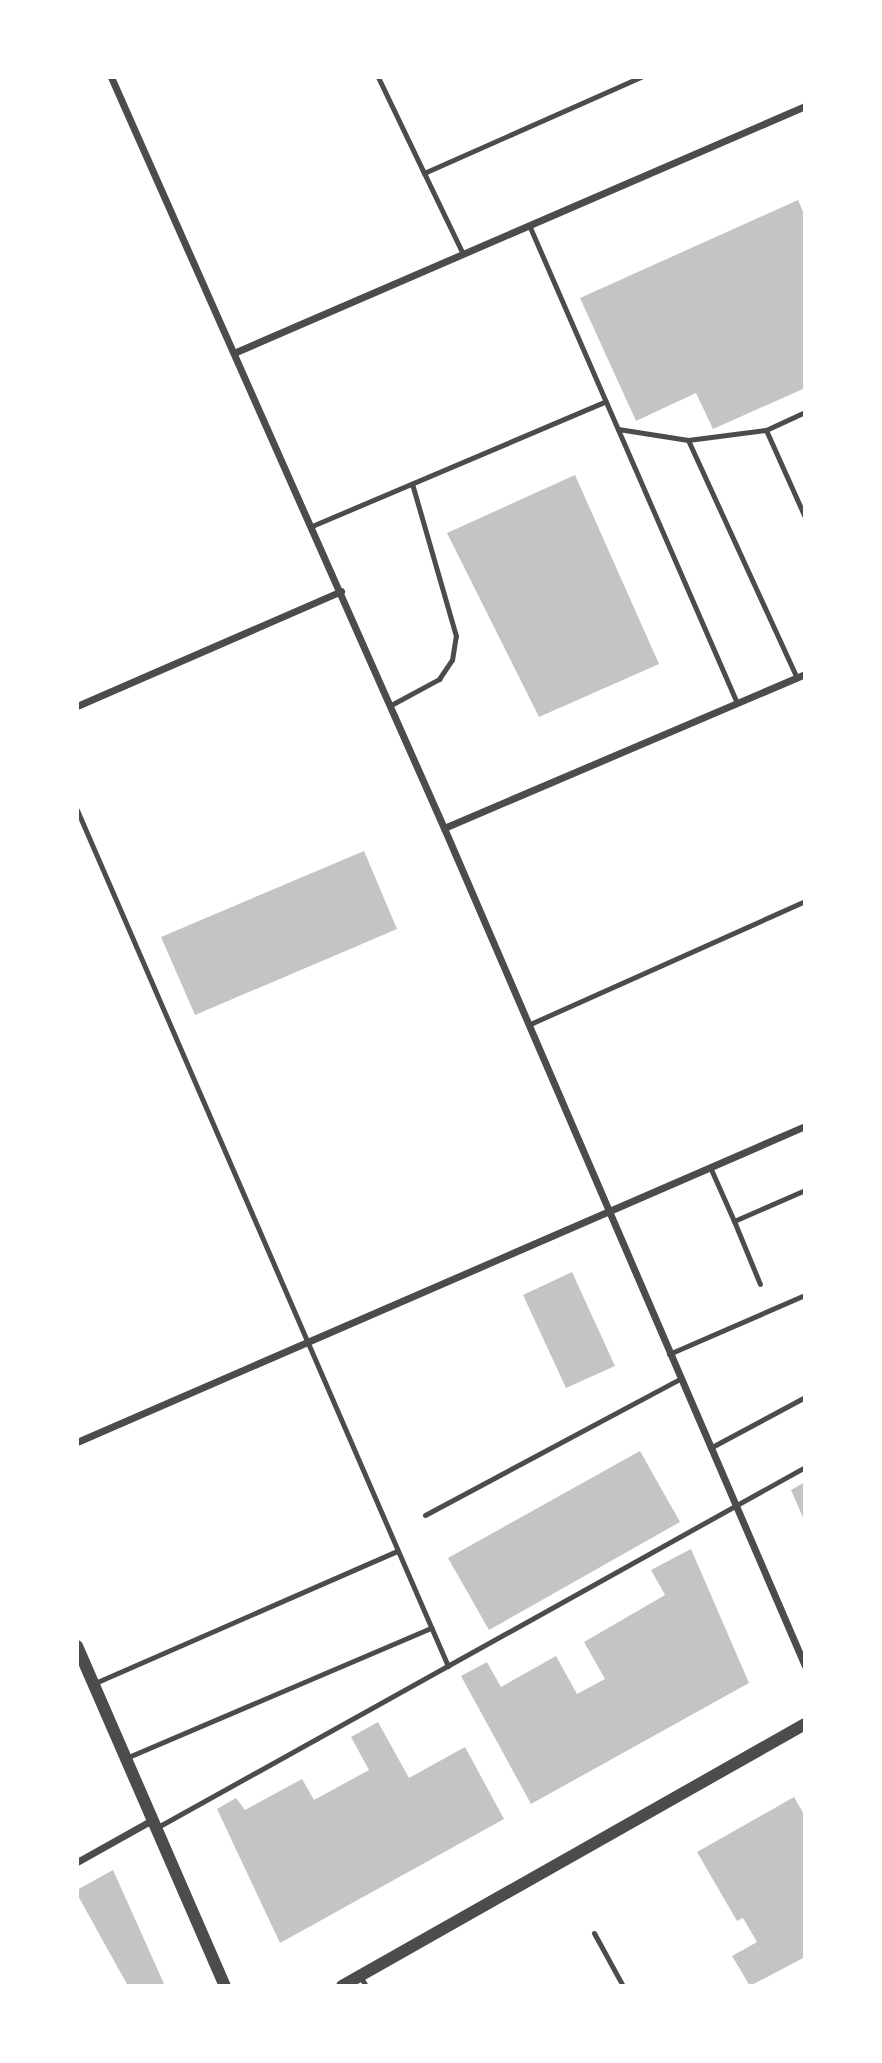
<!DOCTYPE html>
<html>
<head>
<meta charset="utf-8">
<style>
	body { margin:0 }
	#map { position:relative; width:882px; height:2063px; overflow:hidden; background:#fff; font-family:Rubik,sans-serif }
	div>[style] { position:absolute }
	[style*='--x'] { left:calc(var(--x)*1px); top:calc(var(--y)*1px); width:calc(var(--w)*1px); rotate:calc(var(--a)*1deg) }
	.building>* { inset:0; background:#c4c4c4 }
	.service>* { height:5px; margin:-2.5px; padding:0 2.5px; transform-origin:2.5px; border-radius:2.5px; background:#4c4c4c }
	.minor>* { height:7px; margin:-3.5px; padding:0 3.5px; transform-origin:3.5px; border-radius:3.5px; background:#4c4c4c }
	.tertiary>* { height:12px; margin:-6px; padding:0 6px; transform-origin:6px; border-radius:6px; background:#4c4c4c }
	span { translate:-50% -50%; white-space:nowrap; text-align:center; line-height:1.15; -webkit-text-stroke:5px #fff; paint-order:stroke }
	.frame { position:absolute; inset:0; border:79px solid #fff; pointer-events:none }
</style>
</head>
<body>
<div id="map">
	<div class="building">
		<div style="clip-path:polygon(798px 200px,805px 216px,805px 388px,713px 429px,696px 393px,636px 421px,580px 298px)"></div>
		<div style="clip-path:polygon(575px 475px,659px 664px,539px 717px,447px 533px)"></div>
		<div style="clip-path:polygon(364px 851px,397px 929px,195px 1015px,161px 937px)"></div>
		<div style="clip-path:polygon(572px 1272px,615px 1366px,566px 1388px,523px 1295px)"></div>
		<div style="clip-path:polygon(640px 1451px,680px 1522px,489px 1630px,448px 1558px)"></div>
		<div style="clip-path:polygon(805px 1482px,805px 1522px,791px 1490px)"></div>
		<div style="clip-path:polygon(691px 1549px,749px 1683px,531px 1804px,461px 1676px,487px 1662px,501px 1687px,556px 1656px,577px 1694px,605px 1679px,584px 1642px,665px 1595px,651px 1570px)"></div>
		<div style="clip-path:polygon(378px 1722px,409px 1778px,465px 1747px,504px 1819px,280px 1943px,217px 1809px,236px 1798px,245px 1810px,302px 1779px,314px 1800px,369px 1770px,351px 1737px)"></div>
		<div style="clip-path:polygon(794px 1797px,805px 1816px,805px 1957px,750px 1986px,732px 1956px,757px 1942px,743px 1918px,737px 1921px,697px 1852px)"></div>
		<div style="clip-path:polygon(113px 1870px,165px 1986px,128px 1986px,77px 1894px,77px 1890px)"></div>
	</div>
	<div class="service">
		<div style="--x:378;--y:77;--w:106;--a:64.4"></div>
		<div style="--x:529;--y:225;--w:521;--a:66.48"></div>
		<div style="--x:463;--y:254;--w:90;--a:-115.7"></div>
		<div style="--x:424;--y:173;--w:237;--a:-23.9"></div>
		<div style="--x:618;--y:429;--w:71;--a:8.9"></div>
		<div style="--x:688;--y:440;--w:79;--a:-7.3"></div>
		<div style="--x:766;--y:430;--w:43;--a:-24.8"></div>
		<div style="--x:766;--y:430;--w:95;--a:65.9"></div>
		<div style="--x:688;--y:440;--w:262;--a:65.4"></div>
		<div style="--x:312;--y:526;--w:319;--a:-23"></div>
		<div style="--x:391;--y:705;--w:55;--a:-28.4"></div>
		<div style="--x:439;--y:679;--w:23;--a:-56"></div>
		<div style="--x:452;--y:660;--w:24;--a:-81"></div>
		<div style="--x:456;--y:636;--w:158;--a:-106.1"></div>
		<div style="--x:77;--y:810;--w:933;--a:66.57"></div>
		<div style="--x:528;--y:1025;--w:303;--a:-24.1"></div>
		<div style="--x:710;--y:1167;--w:59;--a:66"></div>
		<div style="--x:734;--y:1221;--w:77;--a:-23.6"></div>
		<div style="--x:734;--y:1221;--w:68;--a:67.6"></div>
		<div style="--x:669;--y:1354;--w:148;--a:-23.5"></div>
		<div style="--x:710;--y:1448;--w:108;--a:-28.2"></div>
		<div style="--x:425;--y:1515;--w:289;--a:-28.1"></div>
		<div style="--x:95;--y:1683;--w:330;--a:-23.6"></div>
		<div style="--x:126;--y:1758;--w:332;--a:-23.1"></div>
		<div style="--x:156;--y:1828;--w:743;--a:-29.08"></div>
		<div style="--x:594;--y:1933;--w:60;--a:61.3"></div>
		<div style="--x:360;--y:1976;--w:12;--a:59"></div>
		<div style="--x:804;--y:1986;--w:1;--a:0"></div>
	</div>
	<div class="minor">
		<div style="--x:111;--y:77;--w:822;--a:66.09"></div>
		<div style="--x:444;--y:828;--w:912;--a:66.69"></div>
		<div style="--x:236;--y:352;--w:620;--a:-23.38"></div>
		<div style="--x:77;--y:706;--w:288;--a:-23.5"></div>
		<div style="--x:444;--y:828;--w:392;--a:-23.1"></div>
		<div style="--x:77;--y:1442;--w:794;--a:-23.46"></div>
		<div style="--x:77;--y:1862;--w:86;--a:-29.2"></div>
	</div>
	<div class="tertiary">
		<div style="--x:77;--y:1646;--w:371;--a:66.5"></div>
		<div style="--x:342;--y:1986;--w:532;--a:-29.5"></div>
	</div>
	<div class="frame"></div>
</div>
</body>
</html>
